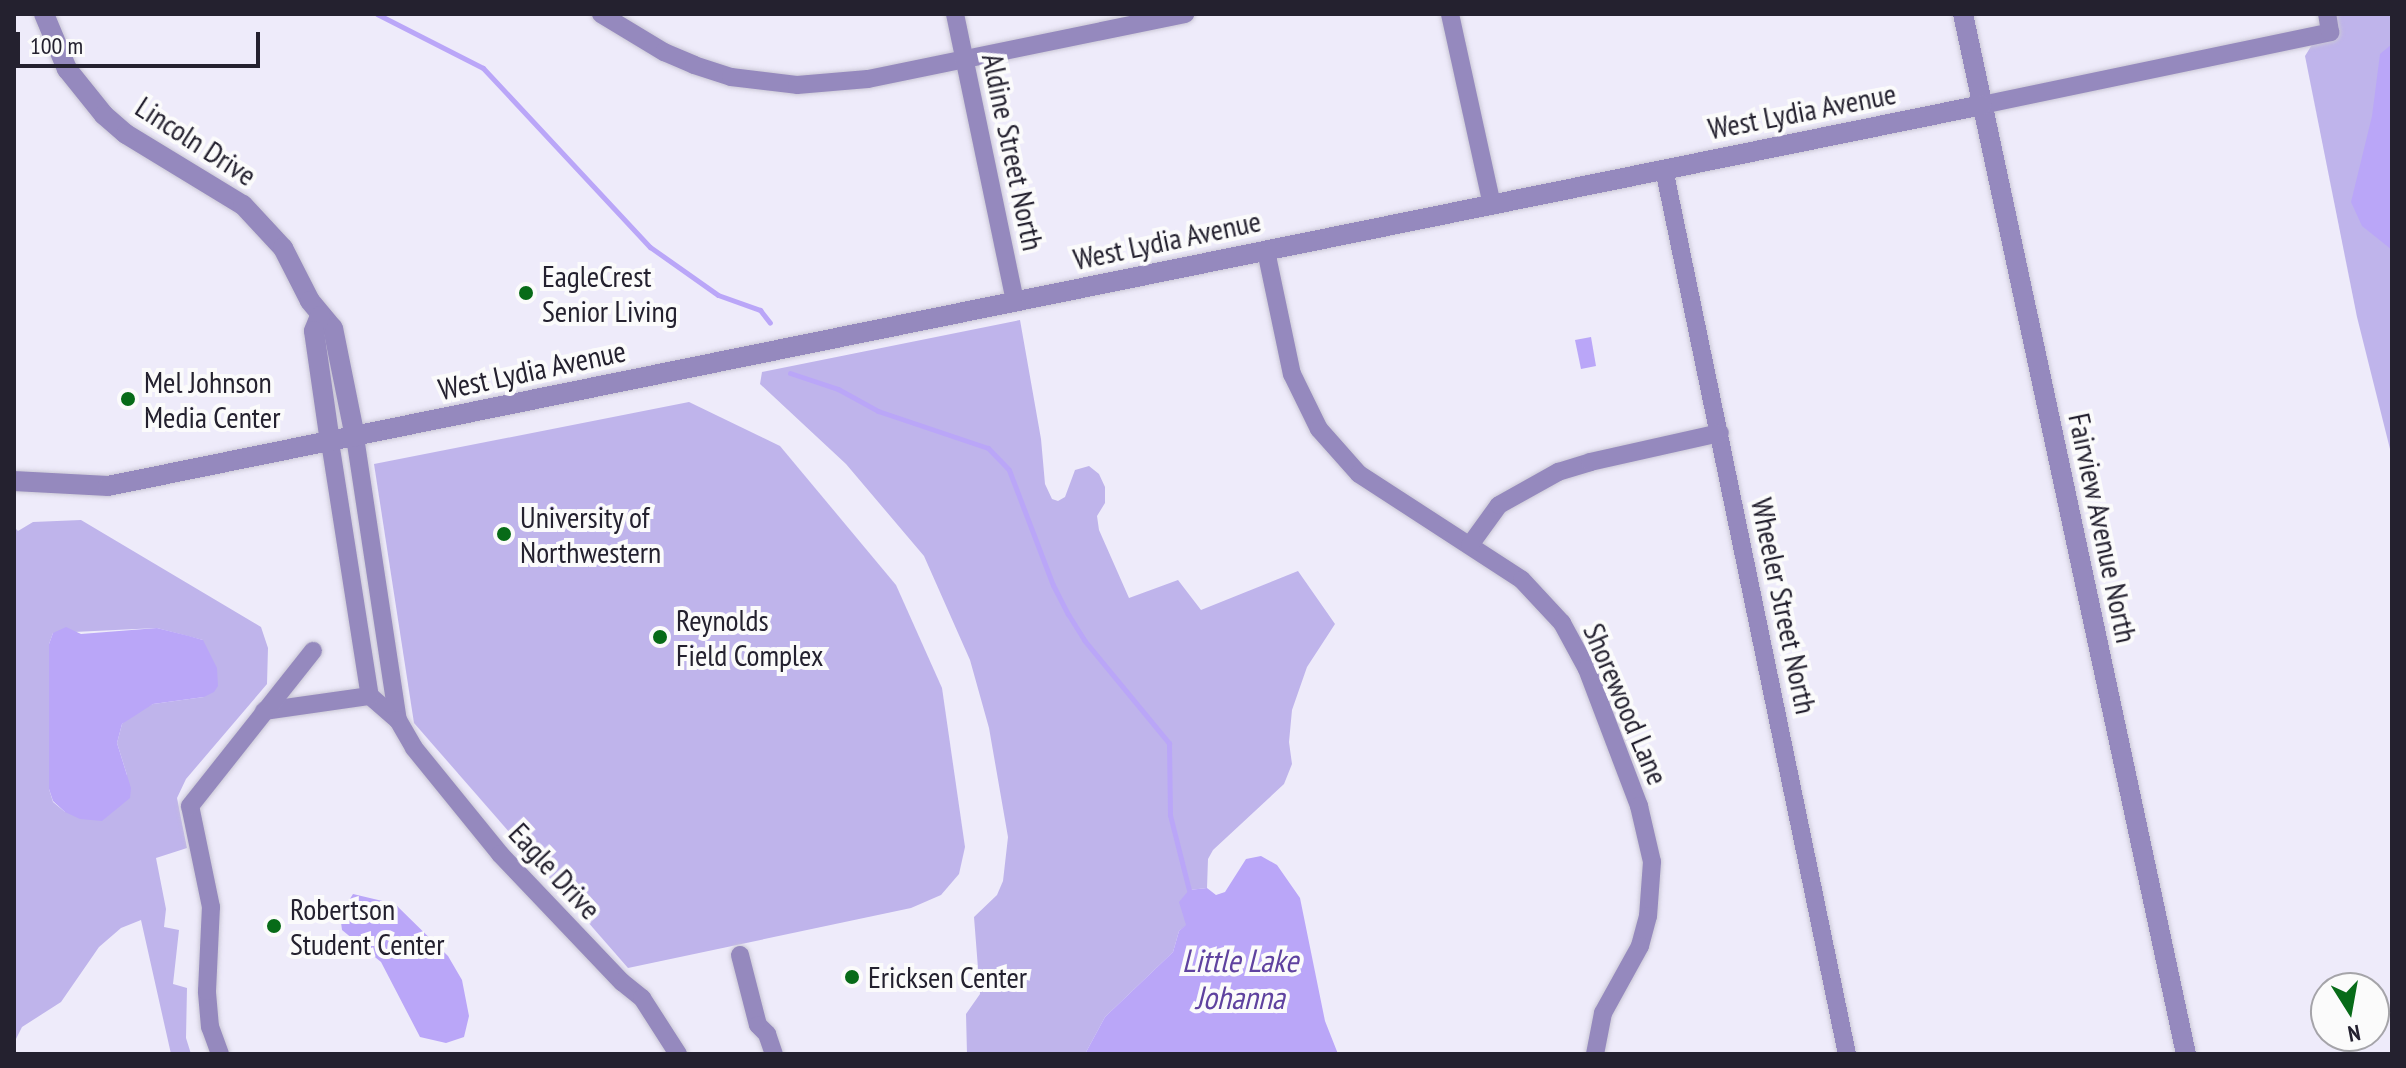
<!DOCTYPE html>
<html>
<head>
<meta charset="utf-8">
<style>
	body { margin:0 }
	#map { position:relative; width:2406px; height:1068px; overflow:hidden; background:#eeebfa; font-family:"PT Sans Narrow",sans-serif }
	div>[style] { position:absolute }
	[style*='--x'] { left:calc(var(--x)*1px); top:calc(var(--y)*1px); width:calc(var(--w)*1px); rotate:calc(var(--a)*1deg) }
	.green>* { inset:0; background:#bfb4eb }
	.water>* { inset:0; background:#baa6f8 }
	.stream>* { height:5px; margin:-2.5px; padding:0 2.5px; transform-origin:2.5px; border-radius:2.5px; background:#baa6f8 }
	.roads { filter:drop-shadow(0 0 2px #cac7d5) drop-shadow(0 0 2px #cac7d5) }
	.minor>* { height:18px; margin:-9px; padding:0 9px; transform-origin:9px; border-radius:9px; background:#9589be }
	.tertiary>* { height:20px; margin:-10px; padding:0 10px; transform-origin:10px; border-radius:10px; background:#9589be }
	.dots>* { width:22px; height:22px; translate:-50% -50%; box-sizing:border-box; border:4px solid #fbfbfb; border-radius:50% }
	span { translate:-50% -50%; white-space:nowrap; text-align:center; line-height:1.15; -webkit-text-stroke:8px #fbfbfb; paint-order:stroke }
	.street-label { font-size:30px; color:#24212f }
	.poi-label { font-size:30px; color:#24212f }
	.left { translate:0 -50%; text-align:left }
	.water-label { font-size:32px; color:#5f429f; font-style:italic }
	.frame { position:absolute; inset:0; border:16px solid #24212f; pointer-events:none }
	.north { position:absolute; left:2310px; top:972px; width:80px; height:80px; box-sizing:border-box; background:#fbfbfb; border:2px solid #a5a4a9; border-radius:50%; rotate:169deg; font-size:22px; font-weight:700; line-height:32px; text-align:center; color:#24212f }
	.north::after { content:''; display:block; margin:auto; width:28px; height:36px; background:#076b18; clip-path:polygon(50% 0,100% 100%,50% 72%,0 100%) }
	.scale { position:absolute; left:16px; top:32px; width:244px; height:36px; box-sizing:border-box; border:4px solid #24212f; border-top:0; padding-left:10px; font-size:24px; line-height:28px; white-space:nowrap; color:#24212f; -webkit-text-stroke:6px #fbfbfb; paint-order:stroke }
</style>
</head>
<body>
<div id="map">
	<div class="green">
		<div style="clip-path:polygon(2331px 14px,2392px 14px,2392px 457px,2357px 317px,2305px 56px)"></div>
		<div style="clip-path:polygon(1020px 320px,1041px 439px,1045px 484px,1052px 499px,1058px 501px,1065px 497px,1075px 470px,1089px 466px,1099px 474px,1105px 487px,1105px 503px,1097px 516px,1099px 530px,1129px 598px,1178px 580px,1201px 610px,1298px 571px,1335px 624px,1307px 667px,1292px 710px,1289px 742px,1292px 764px,1284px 784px,1213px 850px,1208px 859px,1207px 888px,1189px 890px,1187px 925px,1179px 931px,1173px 952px,1105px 1017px,1085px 1054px,967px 1054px,966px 1014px,980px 994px,974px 917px,997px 895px,1003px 881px,1008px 837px,989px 728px,970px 660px,924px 556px,846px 464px,760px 384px,762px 372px)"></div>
		<div style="clip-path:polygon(689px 402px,780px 446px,896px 585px,942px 688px,965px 847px,959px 874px,941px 895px,911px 908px,628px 968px,414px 723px,374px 464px)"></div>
		<div style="clip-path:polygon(evenodd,81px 520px,261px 627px,268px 648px,267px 684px,186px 779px,177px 798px,187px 848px,156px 858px,166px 909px,164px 927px,179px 930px,173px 984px,187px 988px,186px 1038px,191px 1054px,171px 1054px,141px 920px,121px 928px,99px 947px,61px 1002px,22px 1027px,14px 1043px,14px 527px,18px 531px,33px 522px,81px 520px,157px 628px,203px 640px,204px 697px,153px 704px,138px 710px,122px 724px,117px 743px,127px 775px,65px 812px,53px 802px,49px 789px,49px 644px,53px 633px,157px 628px)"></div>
	</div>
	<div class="water">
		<div style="clip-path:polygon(2392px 44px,2392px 250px,2362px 226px,2351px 202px,2372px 116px,2380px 54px)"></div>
		<div style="clip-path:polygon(1591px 337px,1596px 366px,1581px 369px,1575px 340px)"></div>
		<div style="clip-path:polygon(66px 627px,81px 634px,157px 628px,189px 636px,203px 640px,217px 668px,218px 686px,214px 692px,204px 697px,153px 704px,122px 724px,117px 743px,131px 788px,130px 798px,102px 821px,80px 819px,65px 812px,53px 801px,49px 789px,49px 644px,53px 633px)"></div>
		<div style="clip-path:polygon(1261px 856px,1277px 865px,1300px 898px,1325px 1021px,1338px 1054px,1085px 1054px,1105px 1017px,1173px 952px,1179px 931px,1186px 925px,1179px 902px,1189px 890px,1207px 888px,1216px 895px,1225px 892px,1246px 859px)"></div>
		<div style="clip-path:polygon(353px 894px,395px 904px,448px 956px,462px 980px,469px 1016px,464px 1037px,446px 1043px,420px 1037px,381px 962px,342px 930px,340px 915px)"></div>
	</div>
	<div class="stream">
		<div style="--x:377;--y:14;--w:119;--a:27"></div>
		<div style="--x:483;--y:68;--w:245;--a:47"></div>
		<div style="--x:650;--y:247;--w:83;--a:35.2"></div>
		<div style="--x:718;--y:295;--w:45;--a:19.7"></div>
		<div style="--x:760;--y:310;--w:16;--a:52"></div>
		<div style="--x:790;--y:373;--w:51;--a:18.4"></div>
		<div style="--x:838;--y:389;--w:46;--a:28.8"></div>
		<div style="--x:878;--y:411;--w:116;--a:18.6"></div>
		<div style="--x:988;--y:448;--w:30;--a:46"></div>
		<div style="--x:1009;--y:470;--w:123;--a:69.1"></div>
		<div style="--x:1053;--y:585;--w:33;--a:63"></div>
		<div style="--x:1068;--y:614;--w:31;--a:58"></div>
		<div style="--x:1084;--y:640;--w:134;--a:50.5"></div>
		<div style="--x:1169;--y:743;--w:72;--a:89.2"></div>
		<div style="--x:1170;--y:815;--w:77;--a:75.8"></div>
	</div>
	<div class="roads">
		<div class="minor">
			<div style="--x:601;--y:14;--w:74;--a:31.1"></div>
			<div style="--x:664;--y:52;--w:33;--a:23"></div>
			<div style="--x:694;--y:65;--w:39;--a:18"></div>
			<div style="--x:731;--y:77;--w:66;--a:6.9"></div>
			<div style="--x:797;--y:85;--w:71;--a:-4.8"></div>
			<div style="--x:868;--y:79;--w:324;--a:-11.6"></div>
			<div style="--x:955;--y:14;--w:294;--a:78.2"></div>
			<div style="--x:1450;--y:14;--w:196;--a:77.6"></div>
			<div style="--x:1982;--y:105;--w:356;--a:-11.8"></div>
			<div style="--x:2330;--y:32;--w:18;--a:-99"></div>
			<div style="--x:1664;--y:169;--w:904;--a:78.32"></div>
			<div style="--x:1266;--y:251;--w:126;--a:78.1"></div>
			<div style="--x:1292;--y:374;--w:61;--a:63.9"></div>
			<div style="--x:1319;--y:429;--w:60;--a:48.4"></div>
			<div style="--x:1359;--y:474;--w:194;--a:33"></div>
			<div style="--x:1522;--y:580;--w:59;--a:47.1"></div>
			<div style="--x:1562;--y:623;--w:52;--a:61.5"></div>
			<div style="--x:1587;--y:669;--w:147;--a:69.2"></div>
			<div style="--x:1639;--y:806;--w:57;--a:76.9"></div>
			<div style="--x:1652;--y:862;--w:54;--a:94.2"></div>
			<div style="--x:1648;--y:916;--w:31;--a:105"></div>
			<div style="--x:1640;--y:946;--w:77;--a:118.9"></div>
			<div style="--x:1603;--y:1013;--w:42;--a:101"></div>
			<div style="--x:355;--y:437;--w:286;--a:81.4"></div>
			<div style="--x:330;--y:442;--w:257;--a:81.1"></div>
			<div style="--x:370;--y:696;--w:37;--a:41"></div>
			<div style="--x:398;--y:720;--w:32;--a:60"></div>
			<div style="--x:414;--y:748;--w:136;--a:50.9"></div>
			<div style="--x:500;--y:854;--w:177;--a:46.4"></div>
			<div style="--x:622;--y:982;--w:26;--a:39"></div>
			<div style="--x:642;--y:998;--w:67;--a:57.3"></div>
			<div style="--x:1470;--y:545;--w:49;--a:-54.1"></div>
			<div style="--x:1499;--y:505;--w:68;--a:-29.2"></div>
			<div style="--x:1558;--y:472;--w:34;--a:-17"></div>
			<div style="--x:1590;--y:462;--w:133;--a:-12.6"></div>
			<div style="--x:264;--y:711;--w:107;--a:-8.1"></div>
			<div style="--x:740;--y:955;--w:72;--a:75.6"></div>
			<div style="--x:758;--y:1025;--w:13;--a:45"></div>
			<div style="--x:767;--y:1034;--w:21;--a:71"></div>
			<div style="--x:220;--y:1054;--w:29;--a:-110"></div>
			<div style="--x:210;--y:1027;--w:36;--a:-95"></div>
			<div style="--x:207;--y:991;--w:84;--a:-87.3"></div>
			<div style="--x:211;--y:907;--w:103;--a:-101.7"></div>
			<div style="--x:190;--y:806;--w:198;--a:-51.6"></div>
		</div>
		<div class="tertiary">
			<div style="--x:44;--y:14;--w:60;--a:67.3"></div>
			<div style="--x:67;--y:69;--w:59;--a:51.2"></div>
			<div style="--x:104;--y:115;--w:29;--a:41"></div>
			<div style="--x:126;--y:134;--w:137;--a:31.3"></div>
			<div style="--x:243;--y:205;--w:59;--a:47.1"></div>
			<div style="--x:283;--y:248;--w:59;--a:63"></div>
			<div style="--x:310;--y:301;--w:35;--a:50"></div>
			<div style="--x:333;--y:328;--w:111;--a:78.6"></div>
			<div style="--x:1963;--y:14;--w:1064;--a:77.9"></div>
			<div style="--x:320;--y:316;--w:16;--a:112"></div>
			<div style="--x:314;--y:331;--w:112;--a:81.8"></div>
			<div style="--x:14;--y:481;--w:94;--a:3"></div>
			<div style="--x:108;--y:486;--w:1912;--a:-11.49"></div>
		</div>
	</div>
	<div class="dots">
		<div style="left:526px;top:293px;background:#076b18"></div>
		<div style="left:128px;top:399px;background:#076b18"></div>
		<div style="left:504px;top:534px;background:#076b18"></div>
		<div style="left:660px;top:637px;background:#076b18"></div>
		<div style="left:274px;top:926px;background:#076b18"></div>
		<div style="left:852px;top:977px;background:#076b18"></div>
	</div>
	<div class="street-label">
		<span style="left:1802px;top:111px;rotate:-11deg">West Lydia Avenue</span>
		<span style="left:196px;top:141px;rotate:33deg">Lincoln Drive</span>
		<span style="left:1013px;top:152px;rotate:78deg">Aldine Street North</span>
		<span style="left:1167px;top:240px;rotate:-12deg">West Lydia Avenue</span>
		<span style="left:532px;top:370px;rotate:-12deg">West Lydia Avenue</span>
		<span style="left:2103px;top:528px;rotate:78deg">Fairview Avenue North</span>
		<span style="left:1784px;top:606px;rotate:78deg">Wheeler Street North</span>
		<span style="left:1626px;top:704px;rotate:67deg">Shorewood Lane</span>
		<span style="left:555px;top:871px;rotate:47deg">Eagle Drive</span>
	</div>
	<div class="poi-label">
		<span class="left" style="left:542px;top:293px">EagleCrest<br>Senior Living</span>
		<span class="left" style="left:144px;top:399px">Mel Johnson<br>Media Center</span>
		<span class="left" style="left:520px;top:534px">University of<br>Northwestern</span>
		<span class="left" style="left:676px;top:637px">Reynolds<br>Field Complex</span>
		<span class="left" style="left:290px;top:926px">Robertson<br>Student Center</span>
		<span class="left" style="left:868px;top:977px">Ericksen Center</span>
	</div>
	<div class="water-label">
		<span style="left:1240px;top:979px">Little Lake<br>Johanna</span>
	</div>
	<div class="frame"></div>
	<div class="north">N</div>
	<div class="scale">100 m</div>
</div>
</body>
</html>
